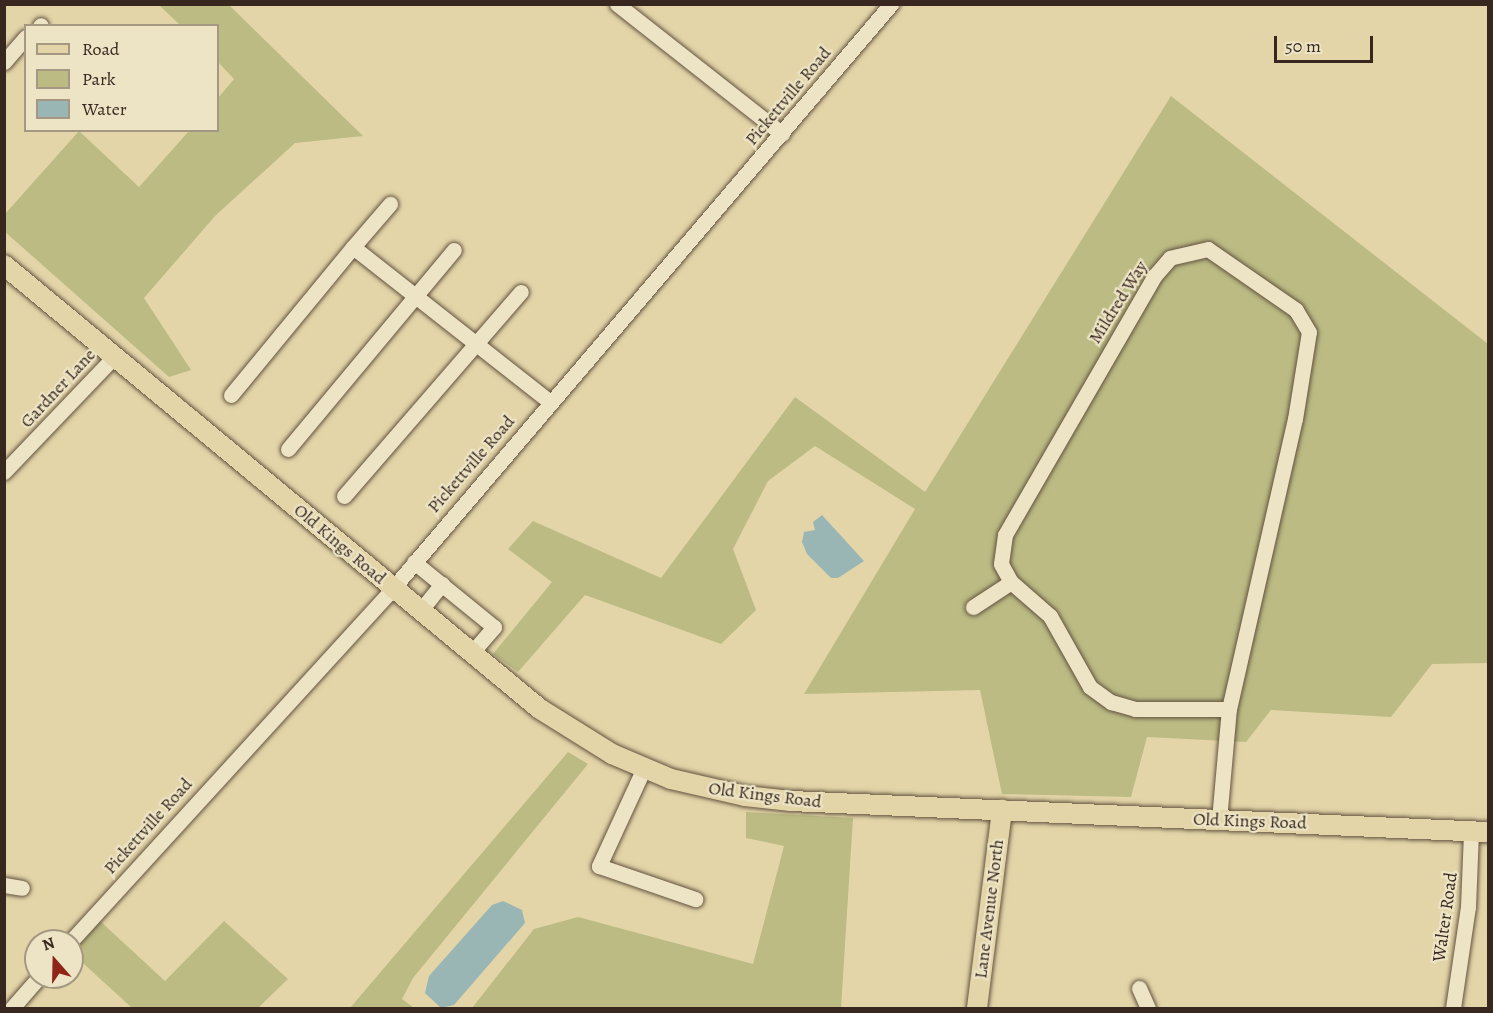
<!DOCTYPE html>
<html>
<head>
<meta charset="utf-8">
<style>
	body { margin:0 }
	#map { position:relative; width:1493px; height:1013px; overflow:hidden; background:#e3d5a8; font-family:Alegreya,serif }
	div>[style] { position:absolute }
	[style*='--x'] { left:calc(var(--x)*1px); top:calc(var(--y)*1px); width:calc(var(--w)*1px); rotate:calc(var(--a)*1deg) }
	.green>* { inset:0; background:#bbbb83 }
	.water>* { inset:0; background:#9ab6b4 }
	.roads { filter:drop-shadow(0 0 2px #635240) drop-shadow(0 0 2px #635240) }
	.minor>* { height:15px; margin:-7.5px; padding:0 7.5px; transform-origin:7.5px; border-radius:7.5px; background:#ede4c6 }
	.major>* { height:20px; margin:-10px; padding:0 10px; transform-origin:10px; border-radius:10px; background:#e3d5a8 }
	span { translate:-50% -50%; white-space:nowrap; text-align:center; line-height:1.15; -webkit-text-stroke:4.5px #ede4c6; paint-order:stroke }
	.street-label { font-size:18px; color:#38271e }
	.frame { position:absolute; inset:0; border:6px solid #38271e; pointer-events:none }
	.legend { position:absolute; left:24px; top:24px; width:195px; height:108px; box-sizing:border-box; background:#ede4c6; border:2px solid #a59883; margin:0; padding:8px 10px; list-style:none; font-size:18px; color:#38271e }
	.legend li { display:flex; align-items:center; gap:12px; height:30px }
	.legend b { width:30px; border:2px solid #a59883 }
	.north { position:absolute; left:24px; top:929px; width:60px; height:60px; box-sizing:border-box; background:#ede4c6; border:2px solid #a59883; border-radius:50%; rotate:340deg; font-size:16px; font-weight:700; line-height:24px; text-align:center; color:#38271e }
	.north::after { content:''; display:block; margin:auto; width:21px; height:27px; background:#8f2418; clip-path:polygon(50% 0,100% 100%,50% 72%,0 100%) }
	.scale { position:absolute; left:1274px; top:36px; width:99px; height:27px; box-sizing:border-box; border:3px solid #38271e; border-top:0; padding-left:8px; font-size:18px; line-height:21px; white-space:nowrap; color:#38271e; -webkit-text-stroke:4px #ede4c6; paint-order:stroke }
</style>
</head>
<body>
<div id="map">
	<div class="green">
		<div style="clip-path:polygon(159px 5px,229px 5px,363px 136px,295px 143px,215px 216px,144px 298px,191px 370px,169px 377px,4px 231px,5px 214px,79px 131px,139px 187px,189px 131px,218px 130px,218px 98px,234px 79px,218px 62px,218px 26px,180px 25px)"></div>
		<div style="clip-path:polygon(1171px 96px,1488px 344px,1488px 663px,1432px 664px,1391px 717px,1271px 710px,1246px 742px,1147px 737px,1131px 797px,1002px 794px,980px 690px,804px 694px,915px 509px,815px 446px,768px 481px,733px 549px,756px 610px,721px 644px,585px 595px,518px 672px,493px 654px,552px 582px,508px 549px,533px 521px,661px 578px,795px 397px,925px 492px)"></div>
		<div style="clip-path:polygon(568px 752px,588px 764px,413px 978px,402px 999px,414px 1008px,350px 1008px)"></div>
		<div style="clip-path:polygon(746px 812px,853px 818px,841px 1008px,472px 1008px,534px 929px,578px 917px,753px 964px,784px 846px,746px 838px)"></div>
		<div style="clip-path:polygon(100px 921px,165px 981px,224px 921px,288px 979px,258px 1008px,132px 1008px,72px 953px)"></div>
	</div>
	<div class="water">
		<div style="clip-path:polygon(822px 515px,864px 561px,838px 578px,831px 578px,807px 554px,802px 542px,804px 532px,815px 530px,813px 522px)"></div>
		<div style="clip-path:polygon(503px 901px,522px 910px,525px 923px,454px 1005px,441px 1008px,425px 993px,429px 976px,492px 905px)"></div>
	</div>
	<div class="roads">
		<div class="minor">
			<div style="--x:617;--y:4;--w:210;--a:38.2"></div>
			<div style="--x:40;--y:26;--w:1;--a:-45"></div>
			<div style="--x:4;--y:62;--w:33;--a:-49"></div>
			<div style="--x:353;--y:247;--w:57;--a:-49.3"></div>
			<div style="--x:231;--y:395;--w:192;--a:-50.5"></div>
			<div style="--x:353;--y:247;--w:251;--a:38.2"></div>
			<div style="--x:288;--y:449;--w:259;--a:-50.2"></div>
			<div style="--x:4;--y:472;--w:161;--a:-46.3"></div>
			<div style="--x:344;--y:496;--w:270;--a:-49.1"></div>
			<div style="--x:414;--y:562;--w:103;--a:39.1"></div>
			<div style="--x:494;--y:627;--w:35;--a:131"></div>
			<div style="--x:973;--y:607;--w:45;--a:-33.3"></div>
			<div style="--x:420;--y:611;--w:35;--a:-51"></div>
			<div style="--x:644;--y:768;--w:108;--a:114.7"></div>
			<div style="--x:599;--y:866;--w:102;--a:19"></div>
			<div style="--x:1219;--y:820;--w:111;--a:-84.9"></div>
			<div style="--x:1229;--y:709;--w:297;--a:-77.2"></div>
			<div style="--x:1295;--y:419;--w:88;--a:-80.9"></div>
			<div style="--x:1309;--y:332;--w:26;--a:-121"></div>
			<div style="--x:1296;--y:310;--w:107;--a:-145.3"></div>
			<div style="--x:1208;--y:249;--w:39;--a:167"></div>
			<div style="--x:1170;--y:258;--w:23;--a:131"></div>
			<div style="--x:1155;--y:275;--w:300;--a:120"></div>
			<div style="--x:1005;--y:535;--w:29;--a:98"></div>
			<div style="--x:1001;--y:564;--w:21;--a:61"></div>
			<div style="--x:1011;--y:582;--w:52;--a:41.1"></div>
			<div style="--x:1050;--y:616;--w:81;--a:60.6"></div>
			<div style="--x:1090;--y:687;--w:26;--a:36"></div>
			<div style="--x:1111;--y:702;--w:25;--a:16"></div>
			<div style="--x:1135;--y:709;--w:94;--a:0"></div>
			<div style="--x:4;--y:885;--w:18;--a:9"></div>
			<div style="--x:71;--y:941;--w:478;--a:-47.6"></div>
			<div style="--x:393;--y:588;--w:768;--a:-49.54"></div>
			<div style="--x:1139;--y:988;--w:22;--a:66"></div>
			<div style="--x:12;--y:1008;--w:41;--a:-48.9"></div>
			<div style="--x:1453;--y:1008;--w:102;--a:-81.6"></div>
			<div style="--x:1468;--y:907;--w:76;--a:-87.7"></div>
		</div>
		<div class="major">
			<div style="--x:4;--y:265;--w:696;--a:39.64"></div>
			<div style="--x:540;--y:709;--w:85;--a:32"></div>
			<div style="--x:612;--y:754;--w:64;--a:23"></div>
			<div style="--x:671;--y:779;--w:76;--a:12.9"></div>
			<div style="--x:745;--y:796;--w:46;--a:6.2"></div>
			<div style="--x:791;--y:801;--w:698;--a:2.55"></div>
			<div style="--x:977;--y:1008;--w:200;--a:-82.8"></div>
		</div>
	</div>
	<div class="street-label">
		<span style="left:788px;top:96px;rotate:-50deg">Pickettville Road</span>
		<span style="left:1118px;top:302px;rotate:-58deg">Mildred Way</span>
		<span style="left:58px;top:388px;rotate:-47deg">Gardner Lane</span>
		<span style="left:471px;top:464px;rotate:-49deg">Pickettville Road</span>
		<span style="left:340px;top:544px;rotate:40deg">Old Kings Road</span>
		<span style="left:765px;top:795px;rotate:7deg">Old Kings Road</span>
		<span style="left:1250px;top:821px;rotate:2deg">Old Kings Road</span>
		<span style="left:148px;top:826px;rotate:-48deg">Pickettville Road</span>
		<span style="left:989px;top:909px;rotate:-83deg">Lane Avenue North</span>
		<span style="left:1445px;top:917px;rotate:-82deg">Walter Road</span>
	</div>
	<div class="frame"></div>
	<ul class="legend">
	<li><b style="height:8px;background:#e3d5a8"></b>Road</li>
	<li><b style="height:16px;background:#bbbb83"></b>Park</li>
	<li><b style="height:16px;background:#9ab6b4"></b>Water</li>
	</ul>
	<div class="north">N</div>
	<div class="scale">50 m</div>
</div>
</body>
</html>
